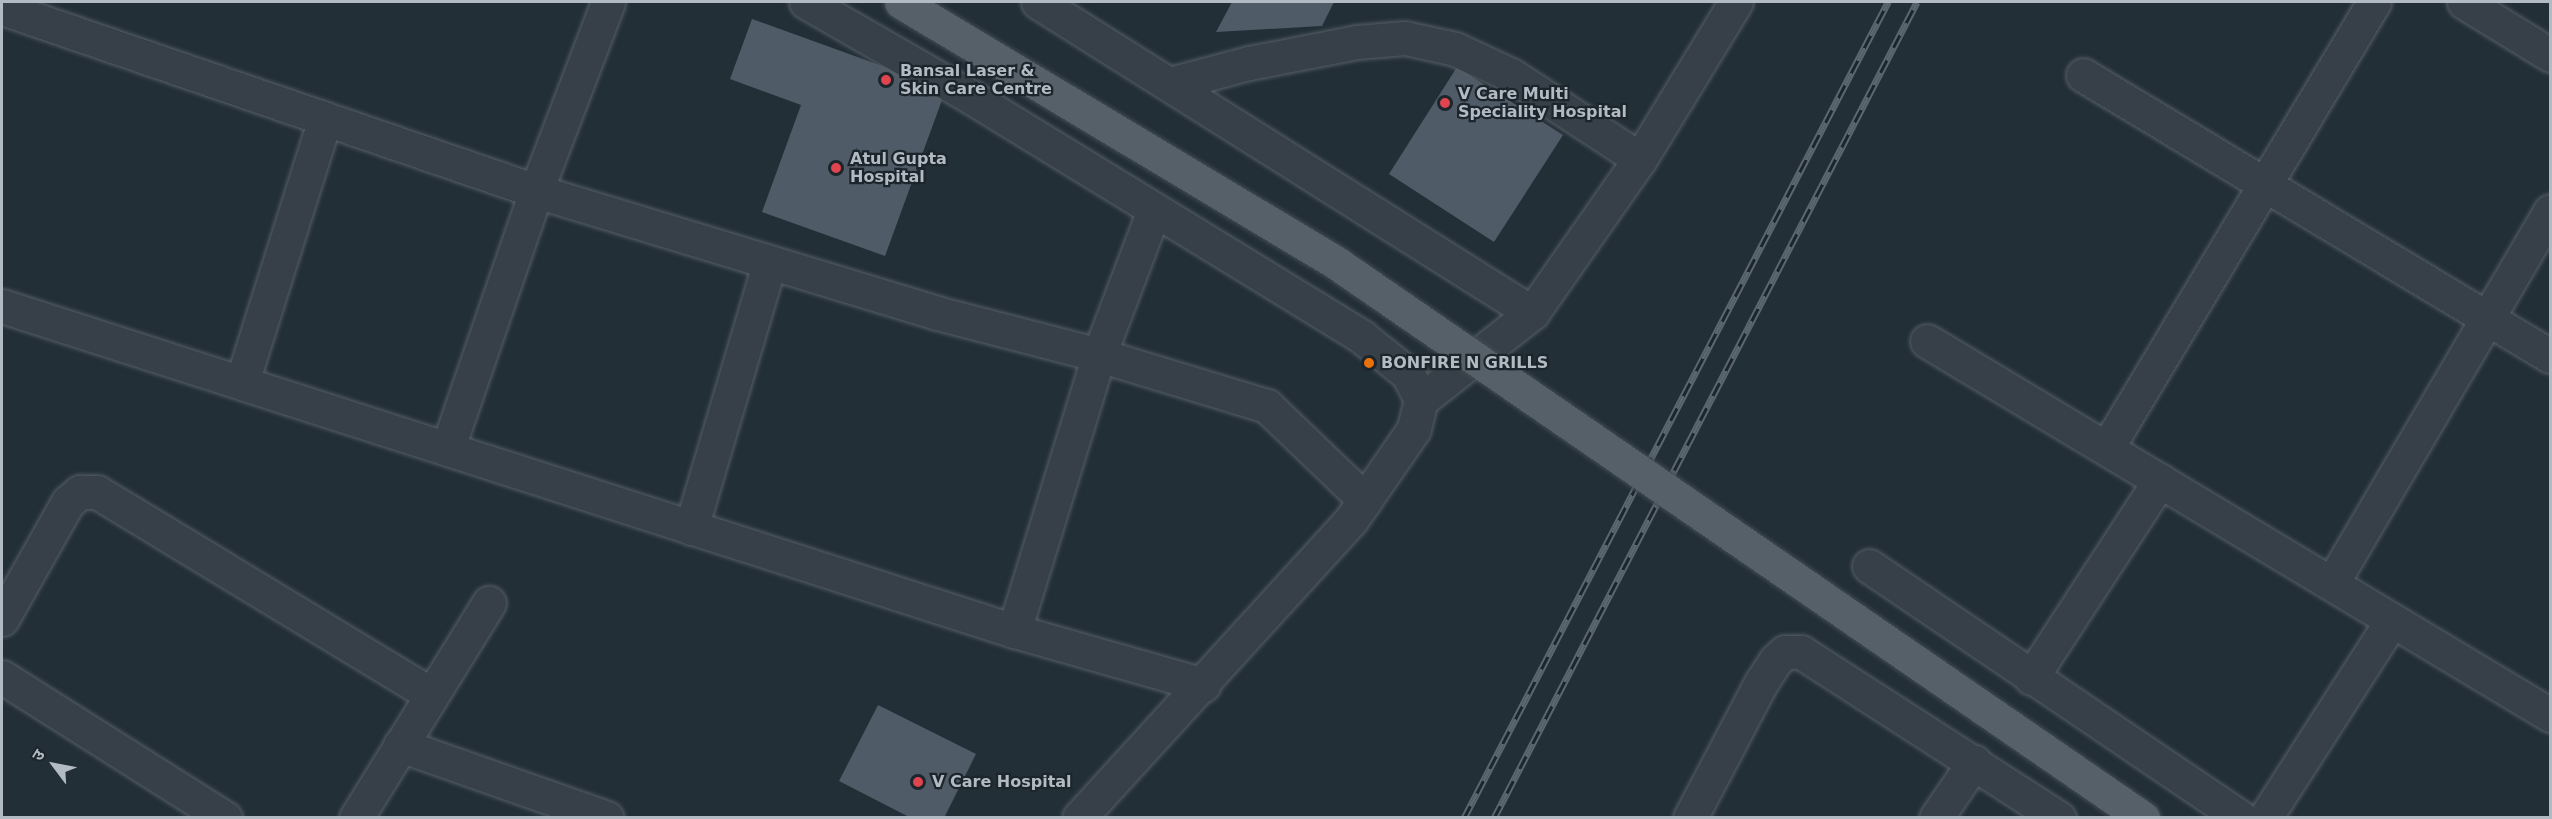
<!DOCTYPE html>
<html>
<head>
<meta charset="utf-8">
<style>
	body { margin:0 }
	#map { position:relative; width:2552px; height:819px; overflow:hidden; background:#232f37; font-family:"DejaVu Sans","Noto Sans Devanagari",sans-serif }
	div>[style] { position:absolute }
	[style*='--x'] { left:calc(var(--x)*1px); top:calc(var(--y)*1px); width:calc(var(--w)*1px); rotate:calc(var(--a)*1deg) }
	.building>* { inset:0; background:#4f5b66 }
	.roads { filter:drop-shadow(0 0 2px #555e65) drop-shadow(0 0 2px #555e65) }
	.street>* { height:33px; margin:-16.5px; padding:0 16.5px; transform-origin:16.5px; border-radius:16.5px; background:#374048 }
	.rail>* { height:7px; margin-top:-3.5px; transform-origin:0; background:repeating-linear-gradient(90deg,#1c252c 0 14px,#5b6770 0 28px); box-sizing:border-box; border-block:2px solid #5b6770 }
	.bridges { filter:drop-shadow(0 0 2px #434c54) drop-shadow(0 0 2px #434c54) }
	.primary-bridge>* { height:33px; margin:-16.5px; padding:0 16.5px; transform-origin:16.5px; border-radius:16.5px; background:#556068 }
	.dots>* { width:16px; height:16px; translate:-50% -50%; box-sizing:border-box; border:3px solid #1c252c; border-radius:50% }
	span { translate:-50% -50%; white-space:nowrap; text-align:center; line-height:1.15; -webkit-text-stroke:4.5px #1c252c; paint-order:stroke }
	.poi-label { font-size:16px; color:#b2bbc4; font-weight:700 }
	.left { translate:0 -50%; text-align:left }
	.frame { position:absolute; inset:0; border:3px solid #b2bbc4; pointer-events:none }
	.north { position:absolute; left:24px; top:735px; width:60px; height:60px; -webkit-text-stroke:4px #1c252c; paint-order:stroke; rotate:302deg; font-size:16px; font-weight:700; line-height:24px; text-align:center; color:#b2bbc4 }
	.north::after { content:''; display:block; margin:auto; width:21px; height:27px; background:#b2bbc4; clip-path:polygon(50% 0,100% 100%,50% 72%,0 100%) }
</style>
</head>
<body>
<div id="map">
	<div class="building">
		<div style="clip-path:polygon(1232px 2px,1334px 2px,1322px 26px,1216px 32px)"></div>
		<div style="clip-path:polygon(752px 19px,946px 89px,885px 256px,762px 212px,801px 105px,730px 79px)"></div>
		<div style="clip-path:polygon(1457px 67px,1563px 135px,1494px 242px,1389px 174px)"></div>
		<div style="clip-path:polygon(878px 705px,976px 754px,944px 818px,911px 818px,839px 781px)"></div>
	</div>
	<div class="roads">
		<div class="street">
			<div style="--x:806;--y:2;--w:190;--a:29.9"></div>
			<div style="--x:971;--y:97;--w:459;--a:31.5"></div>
			<div style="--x:1362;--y:337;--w:59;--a:38.8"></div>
			<div style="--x:1408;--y:374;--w:29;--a:63"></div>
			<div style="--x:1421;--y:400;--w:30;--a:104"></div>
			<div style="--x:1414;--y:429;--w:111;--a:124.7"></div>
			<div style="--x:1351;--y:520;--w:403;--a:132.4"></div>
			<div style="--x:1038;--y:2;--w:584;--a:32.19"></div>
			<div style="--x:1532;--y:313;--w:188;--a:-55"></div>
			<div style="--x:1640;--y:159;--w:184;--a:-58.6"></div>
			<div style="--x:2464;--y:2;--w:101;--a:31.6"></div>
			<div style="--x:2;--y:8;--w:564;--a:18.92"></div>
			<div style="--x:536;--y:191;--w:419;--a:16.9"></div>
			<div style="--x:937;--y:313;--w:167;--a:14.5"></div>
			<div style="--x:1099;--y:355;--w:176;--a:16.9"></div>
			<div style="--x:1267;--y:406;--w:136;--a:43.8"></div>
			<div style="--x:2083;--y:75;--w:545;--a:31.04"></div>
			<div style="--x:1170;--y:84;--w:82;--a:-14.9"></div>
			<div style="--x:1249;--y:63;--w:110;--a:-11"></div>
			<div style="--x:1357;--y:42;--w:48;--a:-4.8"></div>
			<div style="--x:1405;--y:38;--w:51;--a:12.4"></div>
			<div style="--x:1455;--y:49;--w:62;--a:24.9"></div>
			<div style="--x:1511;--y:75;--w:154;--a:33.1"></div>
			<div style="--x:2;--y:306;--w:1063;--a:17.8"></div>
			<div style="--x:1014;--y:631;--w:197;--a:15.9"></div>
			<div style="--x:1927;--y:341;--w:727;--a:30.98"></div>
			<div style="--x:242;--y:382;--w:276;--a:-72.5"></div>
			<div style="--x:1421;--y:400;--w:141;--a:-38.1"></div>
			<div style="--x:448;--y:447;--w:271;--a:-71"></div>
			<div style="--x:536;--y:191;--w:202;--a:-69.1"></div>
			<div style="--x:2107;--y:448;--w:520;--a:-59.09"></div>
			<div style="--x:691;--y:528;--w:277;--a:-73.5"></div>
			<div style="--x:1869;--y:566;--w:449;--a:34.1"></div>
			<div style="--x:2332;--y:583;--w:431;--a:-59.6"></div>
			<div style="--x:2;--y:619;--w:134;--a:-60.6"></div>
			<div style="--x:68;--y:502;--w:16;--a:-40"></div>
			<div style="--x:80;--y:492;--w:17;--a:0"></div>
			<div style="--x:97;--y:492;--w:389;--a:31.2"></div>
			<div style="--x:1014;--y:631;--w:289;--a:-72.9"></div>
			<div style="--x:1099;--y:355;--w:155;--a:-69.2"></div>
			<div style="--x:2;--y:677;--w:264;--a:32.3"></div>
			<div style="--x:2031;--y:678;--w:236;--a:-56.9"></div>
			<div style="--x:400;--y:745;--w:219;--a:19.4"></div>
			<div style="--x:356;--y:818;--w:253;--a:-58.3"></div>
			<div style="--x:1690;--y:818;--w:153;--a:-62.3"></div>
			<div style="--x:1761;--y:683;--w:27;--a:-57"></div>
			<div style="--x:1776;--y:660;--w:12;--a:-42"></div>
			<div style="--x:1785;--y:652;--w:16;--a:0"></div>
			<div style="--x:1801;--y:652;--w:307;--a:32.8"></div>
			<div style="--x:1936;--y:818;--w:68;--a:-55.8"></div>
			<div style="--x:2265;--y:818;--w:235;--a:-57.3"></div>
		</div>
	</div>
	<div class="rail">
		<div style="--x:1464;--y:818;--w:920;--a:-62.54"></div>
		<div style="--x:1494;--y:818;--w:919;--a:-62.6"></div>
	</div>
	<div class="bridges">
		<div class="primary-bridge">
			<div style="--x:901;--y:2;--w:506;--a:30.92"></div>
			<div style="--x:1335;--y:262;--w:981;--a:34.53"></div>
		</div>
	</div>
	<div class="dots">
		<div style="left:886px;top:80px;background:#e0444e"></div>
		<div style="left:1445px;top:103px;background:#e0444e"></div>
		<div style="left:836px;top:168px;background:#e0444e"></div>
		<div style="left:1369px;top:363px;background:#e8710a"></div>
		<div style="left:918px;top:782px;background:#e0444e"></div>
	</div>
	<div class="poi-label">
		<span class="left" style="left:900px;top:80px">Bansal Laser &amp;<br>Skin Care Centre</span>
		<span class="left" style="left:1458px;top:103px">V Care Multi<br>Speciality Hospital</span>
		<span class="left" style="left:850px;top:168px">Atul Gupta<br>Hospital</span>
		<span class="left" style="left:1381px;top:363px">BONFIRE N GRILLS</span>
		<span class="left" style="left:932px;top:782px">V Care Hospital</span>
	</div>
	<div class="frame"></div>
	<div class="north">उ</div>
</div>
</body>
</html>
